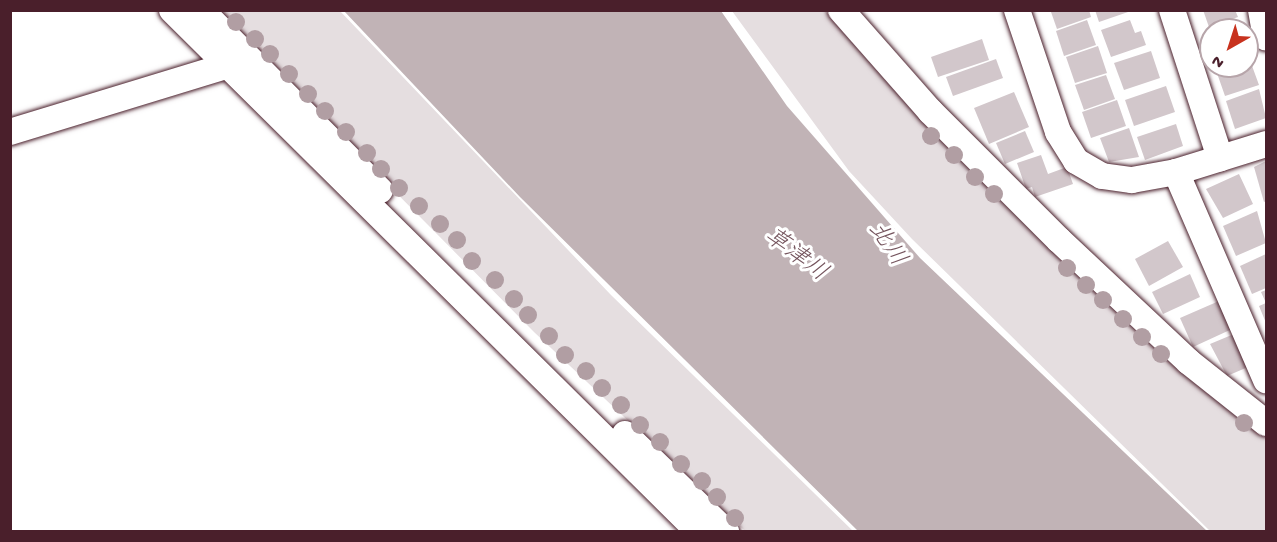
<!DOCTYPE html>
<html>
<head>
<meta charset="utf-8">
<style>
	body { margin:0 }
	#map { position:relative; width:1277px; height:542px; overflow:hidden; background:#fff; font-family:"Gochi Hand","Klee One",sans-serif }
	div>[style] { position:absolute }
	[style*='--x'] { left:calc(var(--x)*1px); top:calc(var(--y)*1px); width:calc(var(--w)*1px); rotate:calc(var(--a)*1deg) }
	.green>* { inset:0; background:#e5dee0 }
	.water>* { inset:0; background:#c1b3b6 }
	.building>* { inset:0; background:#d2c7cb }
	.roads { filter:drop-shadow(0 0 2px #4a1f2b) drop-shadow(0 0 2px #4a1f2b) }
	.minor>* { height:26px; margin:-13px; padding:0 13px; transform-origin:13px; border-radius:13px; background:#fff }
	.trees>* { width:18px; height:18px; margin:-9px; border-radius:50%; background:#b19ea3 }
	span { translate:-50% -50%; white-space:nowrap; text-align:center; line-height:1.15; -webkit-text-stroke:6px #fff; paint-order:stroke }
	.water-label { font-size:24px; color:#74535c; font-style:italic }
	.frame { position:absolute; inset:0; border:12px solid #4a1f2b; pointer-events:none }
	.north { position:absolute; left:1199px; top:18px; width:60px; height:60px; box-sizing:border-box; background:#fff; border:2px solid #b7a5aa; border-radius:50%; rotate:219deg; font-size:16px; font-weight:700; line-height:24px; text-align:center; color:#4a1f2b }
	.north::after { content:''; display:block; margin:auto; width:21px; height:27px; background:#c8321e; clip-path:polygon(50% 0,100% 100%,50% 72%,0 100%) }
</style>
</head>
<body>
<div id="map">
	<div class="green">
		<div style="clip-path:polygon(216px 11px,340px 11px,611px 295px,853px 531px,745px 531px,534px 332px)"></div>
		<div style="clip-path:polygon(732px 11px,825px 11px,936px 132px,1186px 373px,1266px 437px,1266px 531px,1210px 531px,912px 239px,849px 171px)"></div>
	</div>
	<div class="water">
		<div style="clip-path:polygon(344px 11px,721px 11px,787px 106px,920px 258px,1207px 531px,858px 531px,520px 197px)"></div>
	</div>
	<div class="building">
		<div style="clip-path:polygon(1089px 10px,1091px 17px,1057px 29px,1051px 12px)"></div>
		<div style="clip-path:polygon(1095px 10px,1131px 10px,1131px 11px,1099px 22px)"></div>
		<div style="clip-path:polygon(1203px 10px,1235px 10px,1238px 17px,1209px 27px)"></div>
		<div style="clip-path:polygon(1087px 20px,1096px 45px,1064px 56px,1056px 31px)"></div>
		<div style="clip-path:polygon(1130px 20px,1135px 33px,1141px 31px,1146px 45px,1111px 57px,1101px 30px)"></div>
		<div style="clip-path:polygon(1239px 22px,1242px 30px,1215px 30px)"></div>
		<div style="clip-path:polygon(982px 39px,989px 60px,938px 77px,931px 57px)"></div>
		<div style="clip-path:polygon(1098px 46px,1107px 73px,1075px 83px,1066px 57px)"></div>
		<div style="clip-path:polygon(1151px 51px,1160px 78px,1124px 90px,1114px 63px)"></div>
		<div style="clip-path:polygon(1247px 52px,1259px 85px,1225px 96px,1218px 76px,1224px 74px,1221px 66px,1247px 66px)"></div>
		<div style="clip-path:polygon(996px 59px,1003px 78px,953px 96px,946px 77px)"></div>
		<div style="clip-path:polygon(1106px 75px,1115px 99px,1084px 110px,1075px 85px)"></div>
		<div style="clip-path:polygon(1166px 86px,1175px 112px,1134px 126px,1125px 100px)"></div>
		<div style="clip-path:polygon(1259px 89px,1266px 118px,1235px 129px,1226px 101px)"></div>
		<div style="clip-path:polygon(1014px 92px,1029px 127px,989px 144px,974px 108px)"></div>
		<div style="clip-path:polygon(1117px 100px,1126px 126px,1091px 138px,1082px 112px)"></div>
		<div style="clip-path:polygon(1176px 124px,1183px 146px,1145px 160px,1137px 137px)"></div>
		<div style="clip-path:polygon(1129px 128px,1139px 157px,1109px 162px,1100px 138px)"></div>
		<div style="clip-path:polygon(1025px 131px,1034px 152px,1005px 164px,996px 143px)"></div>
		<div style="clip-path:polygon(1041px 155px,1048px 174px,1067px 167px,1073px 184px,1035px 197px,1032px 187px,1026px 189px,1017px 163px)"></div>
		<div style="clip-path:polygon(1266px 161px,1266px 201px,1264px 202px,1254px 167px)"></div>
		<div style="clip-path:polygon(1239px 174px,1253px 204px,1223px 218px,1206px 189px)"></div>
		<div style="clip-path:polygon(1257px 211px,1266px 243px,1236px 256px,1223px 226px)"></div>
		<div style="clip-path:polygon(1168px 241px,1183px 267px,1149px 286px,1135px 259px)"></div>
		<div style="clip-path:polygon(1266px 254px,1266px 288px,1252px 294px,1240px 266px)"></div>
		<div style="clip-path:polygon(1190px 274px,1200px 297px,1163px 314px,1152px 292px)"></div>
		<div style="clip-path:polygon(1266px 290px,1266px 323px,1259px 306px,1266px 303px,1261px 292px)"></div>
		<div style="clip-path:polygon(1219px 301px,1232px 329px,1193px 347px,1180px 318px)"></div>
		<div style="clip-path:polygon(1234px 334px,1248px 367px,1227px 376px,1210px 344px)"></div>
	</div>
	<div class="roads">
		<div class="minor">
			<div style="--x:172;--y:10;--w:742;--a:44.73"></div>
			<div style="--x:201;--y:10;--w:254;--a:45.2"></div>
			<div style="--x:841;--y:10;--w:135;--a:48.6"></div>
			<div style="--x:930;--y:111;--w:182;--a:45"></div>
			<div style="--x:1059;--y:240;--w:178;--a:43.2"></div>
			<div style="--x:1189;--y:362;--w:98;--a:38.4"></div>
			<div style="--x:1017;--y:10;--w:129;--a:71.4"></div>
			<div style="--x:1058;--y:132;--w:34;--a:58"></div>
			<div style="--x:1076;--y:161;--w:30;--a:30"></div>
			<div style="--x:1102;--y:176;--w:30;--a:8"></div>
			<div style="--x:1132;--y:180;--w:45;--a:-10.3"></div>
			<div style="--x:1176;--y:172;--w:94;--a:-17.3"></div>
			<div style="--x:1172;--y:10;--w:156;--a:72"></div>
			<div style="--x:1261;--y:10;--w:28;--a:80"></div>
			<div style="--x:10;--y:132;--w:226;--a:-17"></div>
			<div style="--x:1176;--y:172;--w:227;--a:66.6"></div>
			<div style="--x:625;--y:434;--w:141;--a:44.1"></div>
		</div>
	</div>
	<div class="trees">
		<div style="left:236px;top:22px"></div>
		<div style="left:255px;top:39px"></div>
		<div style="left:270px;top:54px"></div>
		<div style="left:289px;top:74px"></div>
		<div style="left:308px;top:94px"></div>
		<div style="left:325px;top:111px"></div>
		<div style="left:346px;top:132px"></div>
		<div style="left:931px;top:136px"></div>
		<div style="left:367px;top:153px"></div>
		<div style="left:954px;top:155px"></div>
		<div style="left:381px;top:169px"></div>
		<div style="left:975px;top:177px"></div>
		<div style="left:399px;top:188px"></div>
		<div style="left:994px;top:194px"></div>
		<div style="left:419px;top:206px"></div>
		<div style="left:440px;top:224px"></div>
		<div style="left:457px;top:240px"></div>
		<div style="left:472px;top:261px"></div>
		<div style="left:1067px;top:268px"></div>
		<div style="left:495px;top:280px"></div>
		<div style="left:1086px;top:285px"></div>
		<div style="left:514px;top:299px"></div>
		<div style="left:1103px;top:300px"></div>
		<div style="left:528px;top:315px"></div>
		<div style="left:1123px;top:319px"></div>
		<div style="left:549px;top:336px"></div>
		<div style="left:1142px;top:337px"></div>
		<div style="left:1161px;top:354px"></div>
		<div style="left:565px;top:355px"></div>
		<div style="left:586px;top:371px"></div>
		<div style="left:602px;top:388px"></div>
		<div style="left:621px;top:405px"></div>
		<div style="left:1244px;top:423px"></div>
		<div style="left:640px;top:425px"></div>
		<div style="left:660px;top:442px"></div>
		<div style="left:681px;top:464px"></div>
		<div style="left:702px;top:481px"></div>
		<div style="left:717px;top:497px"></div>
		<div style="left:735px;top:518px"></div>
	</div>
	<div class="water-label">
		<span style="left:886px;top:245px;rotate:56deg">北川</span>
		<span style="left:795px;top:256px;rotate:37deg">草津川</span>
	</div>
	<div class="frame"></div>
	<div class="north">N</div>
</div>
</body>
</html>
